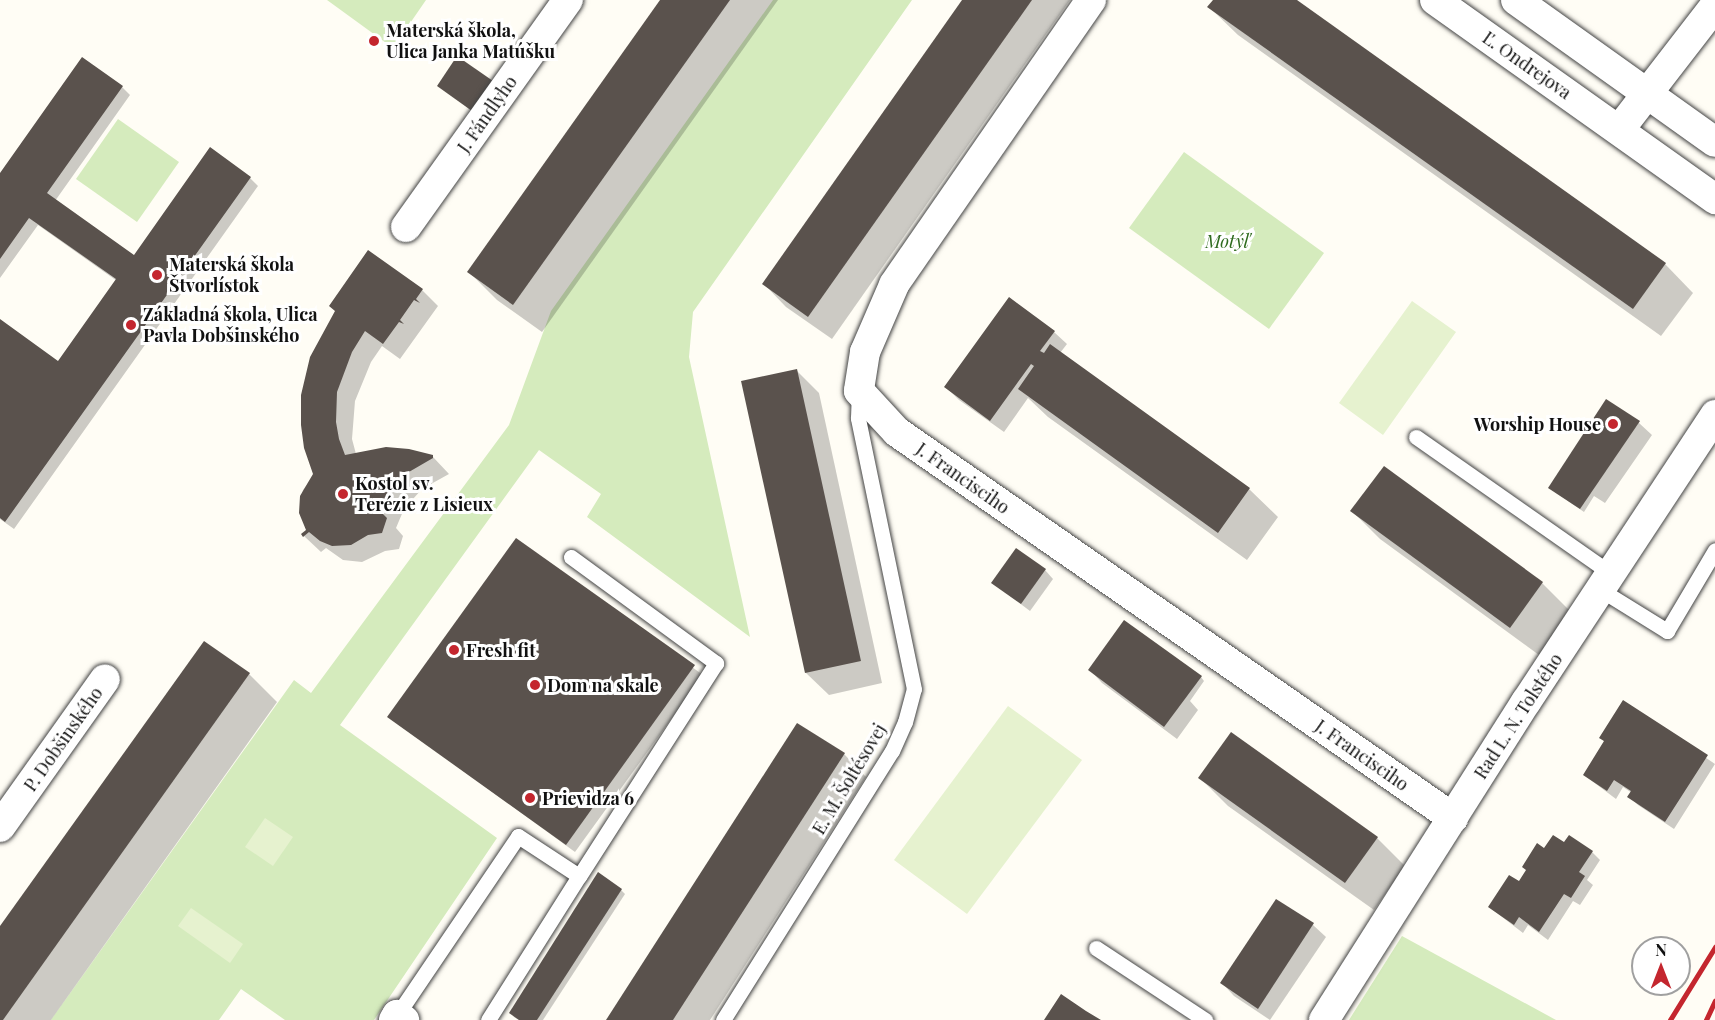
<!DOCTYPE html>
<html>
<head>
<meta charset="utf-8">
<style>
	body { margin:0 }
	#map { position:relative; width:1715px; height:1020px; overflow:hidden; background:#fffdf5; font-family:"Playfair Display",serif }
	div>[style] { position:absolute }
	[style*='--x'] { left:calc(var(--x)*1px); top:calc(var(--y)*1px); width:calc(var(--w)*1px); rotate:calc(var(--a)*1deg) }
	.green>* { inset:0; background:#d5ebbd }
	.pitch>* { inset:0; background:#e6f2cf }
	.shadow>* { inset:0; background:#0003 }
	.building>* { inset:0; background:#5a524d }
	.roads { filter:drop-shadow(0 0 2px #444) drop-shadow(0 0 2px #444) }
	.lane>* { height:15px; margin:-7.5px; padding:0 7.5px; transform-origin:7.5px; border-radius:7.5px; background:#fff }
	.street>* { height:30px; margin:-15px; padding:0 15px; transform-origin:15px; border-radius:15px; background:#fff }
	.rail>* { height:4.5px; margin:-2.25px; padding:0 2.25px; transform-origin:2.25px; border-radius:2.25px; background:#c4262e }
	.dots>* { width:16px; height:16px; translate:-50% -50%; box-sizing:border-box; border:3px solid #fff; border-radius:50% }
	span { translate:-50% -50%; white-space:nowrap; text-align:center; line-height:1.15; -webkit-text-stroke:6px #fff; paint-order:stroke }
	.poi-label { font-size:18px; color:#111; font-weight:700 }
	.left { translate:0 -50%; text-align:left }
	.right { translate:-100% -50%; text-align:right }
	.street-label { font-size:18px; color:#111 }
	.park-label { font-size:18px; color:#2f6b1f; font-style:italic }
	.north { position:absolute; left:1631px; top:936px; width:60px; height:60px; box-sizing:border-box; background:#fff; border:2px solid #a0a0a0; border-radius:50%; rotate:0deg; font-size:16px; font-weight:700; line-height:24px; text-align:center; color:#111 }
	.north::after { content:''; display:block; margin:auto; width:21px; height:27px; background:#c4262e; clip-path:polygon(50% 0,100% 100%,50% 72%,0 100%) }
</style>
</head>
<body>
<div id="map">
	<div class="green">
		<div style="clip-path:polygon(327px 0,426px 0,393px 48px)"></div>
		<div style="clip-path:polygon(773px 0,912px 0,693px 312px,689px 357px,750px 637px,587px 517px,601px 494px,539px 450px,340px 725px,497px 838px,374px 1020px,285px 1020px,241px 989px,219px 1020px,51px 1020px,294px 680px,311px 693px,509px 425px,551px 311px)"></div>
		<div style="clip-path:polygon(118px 119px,179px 162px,137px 222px,76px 179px)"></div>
		<div style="clip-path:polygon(1184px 152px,1324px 253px,1269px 329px,1129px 228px)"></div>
		<div style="clip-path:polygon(1402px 936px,1556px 1020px,1349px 1020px)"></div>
	</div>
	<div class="pitch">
		<div style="clip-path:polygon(1412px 301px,1456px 332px,1383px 435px,1339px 403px)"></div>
		<div style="clip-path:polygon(1008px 706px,1082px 760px,967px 914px,894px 860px)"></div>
		<div style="clip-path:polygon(265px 818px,293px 837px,273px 866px,245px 847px)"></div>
		<div style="clip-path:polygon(191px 908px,243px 944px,230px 963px,178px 926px)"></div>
	</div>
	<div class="shadow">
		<div style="clip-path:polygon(662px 0,778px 0,542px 332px,497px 300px,469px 272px)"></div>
		<div style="clip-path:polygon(964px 0,1070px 0,832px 339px,786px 307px,764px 284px)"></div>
		<div style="clip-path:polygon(1214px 0,1294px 0,1665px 264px,1693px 293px,1661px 336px,1238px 35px,1209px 7px)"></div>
		<div style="clip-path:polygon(458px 58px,481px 118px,439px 85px)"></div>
		<div style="clip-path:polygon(122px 87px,130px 95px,55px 201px,134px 257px,250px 178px,258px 186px,14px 529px,0 519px,0 321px,59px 363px,117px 281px,38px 225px,0 278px,0 175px)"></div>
		<div style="clip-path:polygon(422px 290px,438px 306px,400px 359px,382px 346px,371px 362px,355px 401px,352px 439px,356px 454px,433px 457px,449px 474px,422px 489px,404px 509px,396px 528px,403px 536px,399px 549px,385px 551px,362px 562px,343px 560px,326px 548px,321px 552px,304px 536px,308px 530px,300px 502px,303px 490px,315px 474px,311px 357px)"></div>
		<div style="clip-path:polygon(1054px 332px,1067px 344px,1060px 353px,1249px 489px,1278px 517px,1247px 560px,1048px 417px,1028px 398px,1004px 432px,959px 400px,946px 387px)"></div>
		<div style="clip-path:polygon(796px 370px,819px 393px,882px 683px,829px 695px,806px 673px,743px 382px)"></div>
		<div style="clip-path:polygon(1606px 401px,1639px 423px,1652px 435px,1605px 503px,1594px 496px,1584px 512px,1549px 488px)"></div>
		<div style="clip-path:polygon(1352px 511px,1542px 583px,1570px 611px,1539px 655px,1380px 539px)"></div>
		<div style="clip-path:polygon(516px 540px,703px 675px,575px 852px,389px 717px)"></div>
		<div style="clip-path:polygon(1045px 570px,1053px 579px,1030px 611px,993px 583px)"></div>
		<div style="clip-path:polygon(1090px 670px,1201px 677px,1204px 681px,1190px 701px,1198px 710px,1177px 739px,1102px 683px)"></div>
		<div style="clip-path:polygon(249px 674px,277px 702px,51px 1020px,0 1020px,0 929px)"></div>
		<div style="clip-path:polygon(1624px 702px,1715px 764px,1674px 829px,1638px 805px,1629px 796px,1632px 793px,1623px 787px,1616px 799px,1584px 775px,1605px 742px,1601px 738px)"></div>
		<div style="clip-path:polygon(844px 754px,866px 777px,710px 1020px,607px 1020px)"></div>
		<div style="clip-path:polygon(1200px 778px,1377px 838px,1405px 866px,1374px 910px,1228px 806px)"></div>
		<div style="clip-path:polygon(1565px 844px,1592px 852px,1600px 860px,1587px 880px,1593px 885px,1580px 905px,1573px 901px,1548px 940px,1528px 925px,1523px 933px,1489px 907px,1519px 883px,1545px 850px)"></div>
		<div style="clip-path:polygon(621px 890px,625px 894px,543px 1020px,519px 1020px,514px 1017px,511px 1013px)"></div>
		<div style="clip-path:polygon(1277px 901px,1313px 925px,1326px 937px,1270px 1020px,1234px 996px,1222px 983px)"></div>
	</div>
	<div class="building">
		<div style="clip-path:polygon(660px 0,730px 0,513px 305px,467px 272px)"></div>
		<div style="clip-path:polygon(962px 0,1032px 0,808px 317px,762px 284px)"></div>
		<div style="clip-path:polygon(1213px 0,1297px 0,1666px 263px,1633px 309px,1207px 7px)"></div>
		<div style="clip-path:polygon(457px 56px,493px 81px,472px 111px,437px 86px)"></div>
		<div style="clip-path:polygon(82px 57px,123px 86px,47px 193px,134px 255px,210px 147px,251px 177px,5px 522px,0 518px,0 319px,58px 361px,116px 279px,29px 218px,0 259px,0 173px)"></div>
		<div style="clip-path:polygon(368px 250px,423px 289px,416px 299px,420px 303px,414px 300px,400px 320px,404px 324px,399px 322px,383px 344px,365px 331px,352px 352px,337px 392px,336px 422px,339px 439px,345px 455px,386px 447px,409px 449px,433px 455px,433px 458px,402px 476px,388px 492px,380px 511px,387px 518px,382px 533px,368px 535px,351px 545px,332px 546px,320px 541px,309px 532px,303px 537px,301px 534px,306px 530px,299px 513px,300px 496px,313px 474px,304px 448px,301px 425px,301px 395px,310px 357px,335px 311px,329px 306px)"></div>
		<div style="clip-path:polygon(1009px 297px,1055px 331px,1040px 351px,1044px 353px,1050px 344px,1250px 488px,1218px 533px,1018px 389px,1034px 366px,1031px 364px,990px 421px,944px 387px)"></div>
		<div style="clip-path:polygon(797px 369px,861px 661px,805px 673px,741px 381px)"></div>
		<div style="clip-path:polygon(1606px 399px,1640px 421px,1580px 509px,1548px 488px)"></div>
		<div style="clip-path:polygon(1384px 466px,1543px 582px,1510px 628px,1350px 511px)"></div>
		<div style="clip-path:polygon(516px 538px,695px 665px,566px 845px,387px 717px)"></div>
		<div style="clip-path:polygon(1016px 548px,1046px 569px,1021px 604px,991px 583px)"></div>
		<div style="clip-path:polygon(1124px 620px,1202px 676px,1164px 727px,1088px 670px)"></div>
		<div style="clip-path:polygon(204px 641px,250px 673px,3px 1020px,0 1020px,0 926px)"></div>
		<div style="clip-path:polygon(1623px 700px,1708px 755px,1665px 822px,1627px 797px,1631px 791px,1614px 780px,1607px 791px,1583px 775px,1604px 741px,1599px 738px)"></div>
		<div style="clip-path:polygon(797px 723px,845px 753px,673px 1020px,606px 1020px)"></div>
		<div style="clip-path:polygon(1231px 732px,1378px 837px,1345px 883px,1198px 778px)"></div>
		<div style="clip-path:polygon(1553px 835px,1564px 842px,1569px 835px,1593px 851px,1579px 872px,1585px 876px,1571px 898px,1564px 894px,1539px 932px,1519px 917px,1514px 925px,1488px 907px,1509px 875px,1519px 881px,1526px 870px,1522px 867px,1537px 843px,1544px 848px)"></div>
		<div style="clip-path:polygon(598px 872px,622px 889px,537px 1020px,519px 1020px,509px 1013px)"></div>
		<div style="clip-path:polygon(1276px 899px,1314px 923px,1258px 1009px,1220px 983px)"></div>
		<div style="clip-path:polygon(1061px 994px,1086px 1011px,1101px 1020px,1044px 1020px)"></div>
	</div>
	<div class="roads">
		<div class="lane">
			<div style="--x:1416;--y:437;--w:239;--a:35"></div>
			<div style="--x:571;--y:557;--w:180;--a:36.2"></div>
			<div style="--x:716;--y:663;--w:253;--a:122.7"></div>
			<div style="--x:1601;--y:590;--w:78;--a:31.8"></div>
			<div style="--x:1667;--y:631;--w:94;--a:-59.3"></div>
			<div style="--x:1096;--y:948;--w:131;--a:33.4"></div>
			<div style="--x:397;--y:1015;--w:216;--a:-55.9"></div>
			<div style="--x:518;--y:836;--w:73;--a:33.3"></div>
			<div style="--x:579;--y:876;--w:170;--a:122.3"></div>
			<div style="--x:723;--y:1020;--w:318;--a:-57.9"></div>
			<div style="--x:892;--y:751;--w:32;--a:-66"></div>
			<div style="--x:905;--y:722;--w:34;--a:-75"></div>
			<div style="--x:914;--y:689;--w:277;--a:-101.7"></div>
			<div style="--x:858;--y:418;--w:24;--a:-88"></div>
		</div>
		<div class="street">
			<div style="--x:1091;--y:0;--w:346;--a:124.7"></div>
			<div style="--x:894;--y:285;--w:73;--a:113.4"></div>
			<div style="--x:865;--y:352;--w:39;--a:99"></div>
			<div style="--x:859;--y:391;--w:56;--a:47.2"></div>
			<div style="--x:897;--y:432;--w:677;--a:34.77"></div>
			<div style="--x:1435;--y:0;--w:344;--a:35.4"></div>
			<div style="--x:1516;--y:0;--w:244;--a:35.5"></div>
			<div style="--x:1619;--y:130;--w:157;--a:-52.3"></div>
			<div style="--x:406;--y:227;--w:279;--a:-54.5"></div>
			<div style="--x:0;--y:827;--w:181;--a:-54.6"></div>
			<div style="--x:394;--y:1020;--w:6;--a:-59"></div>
			<div style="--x:397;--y:1015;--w:9;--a:36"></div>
			<div style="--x:1324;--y:1020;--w:377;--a:-57.6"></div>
			<div style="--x:1526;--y:702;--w:344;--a:-56.6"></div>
		</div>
	</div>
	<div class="rail">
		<div style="--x:1670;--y:1020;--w:86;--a:-58.3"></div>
		<div style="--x:1706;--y:1020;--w:21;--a:-65"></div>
	</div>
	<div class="dots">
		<div style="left:374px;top:41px;background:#c4262e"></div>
		<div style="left:157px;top:275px;background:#c4262e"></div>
		<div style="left:131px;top:325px;background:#c4262e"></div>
		<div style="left:1613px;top:424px;background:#c4262e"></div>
		<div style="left:343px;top:494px;background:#c4262e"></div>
		<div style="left:454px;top:650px;background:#c4262e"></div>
		<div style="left:535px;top:685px;background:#c4262e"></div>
		<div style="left:530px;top:798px;background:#c4262e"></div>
	</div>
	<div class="poi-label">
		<span class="left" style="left:386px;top:41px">Materská škola,<br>Ulica Janka Matúšku</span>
		<span class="left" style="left:169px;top:275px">Materská škola<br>Štvorlístok</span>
		<span class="left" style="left:143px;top:325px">Základná škola, Ulica<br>Pavla Dobšinského</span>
		<span class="right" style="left:1601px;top:424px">Worship House</span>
		<span class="left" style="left:355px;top:494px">Kostol sv.<br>Terézie z Lisieux</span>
		<span class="left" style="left:466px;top:650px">Fresh fit</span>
		<span class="left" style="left:547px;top:685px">Dom na skale</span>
		<span class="left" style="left:542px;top:798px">Prievidza 6</span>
	</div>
	<div class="street-label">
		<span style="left:1527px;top:65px;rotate:35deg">Ľ. Ondrejova</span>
		<span style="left:487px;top:114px;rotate:-55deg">J. Fándlyho</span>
		<span style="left:963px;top:478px;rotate:35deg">J. Francisciho</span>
		<span style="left:1518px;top:716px;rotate:-57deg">Rad L. N. Tolstého</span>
		<span style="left:63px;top:739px;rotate:-55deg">P. Dobšinského</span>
		<span style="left:1362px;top:755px;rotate:35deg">J. Francisciho</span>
		<span style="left:849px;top:779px;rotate:-59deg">E. M. Šoltésovej</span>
	</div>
	<div class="park-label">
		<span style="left:1227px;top:241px">Motýľ</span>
	</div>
	<div class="north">N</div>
</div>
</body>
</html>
